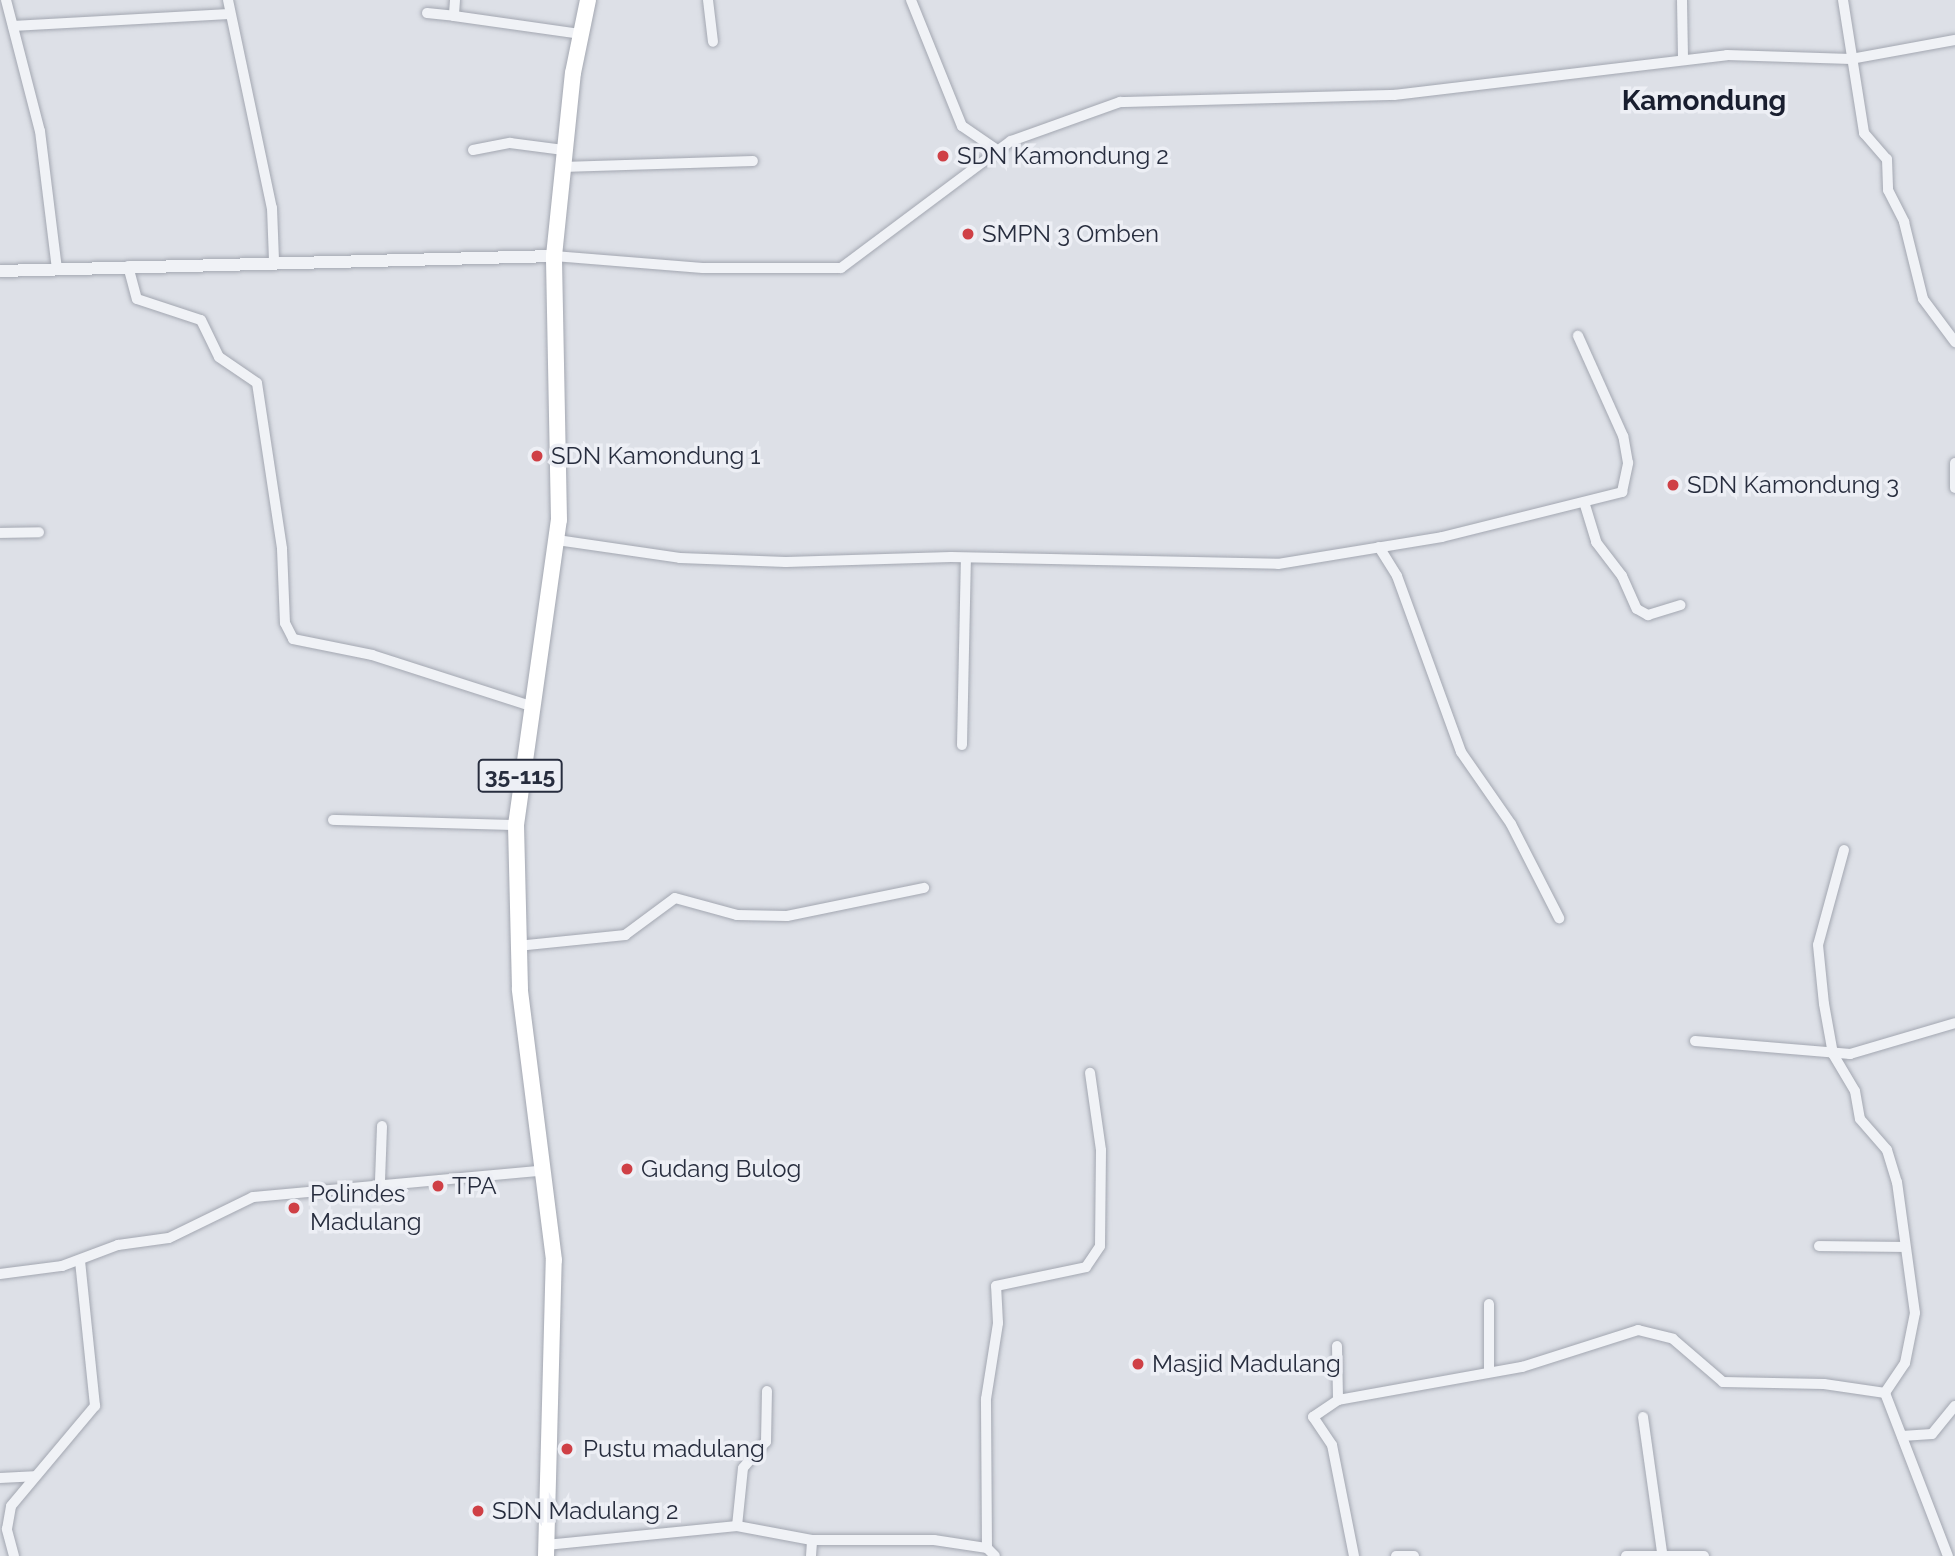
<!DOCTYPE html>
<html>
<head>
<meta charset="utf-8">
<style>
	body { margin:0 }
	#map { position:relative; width:1955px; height:1556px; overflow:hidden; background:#dde0e7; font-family:Raleway,sans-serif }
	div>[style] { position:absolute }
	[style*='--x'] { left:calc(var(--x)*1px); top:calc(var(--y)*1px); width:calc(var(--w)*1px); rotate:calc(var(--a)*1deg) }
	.roads { filter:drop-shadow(0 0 2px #a3a7b1) drop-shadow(0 0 2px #a3a7b1) }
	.minor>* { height:10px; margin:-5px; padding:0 5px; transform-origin:5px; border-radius:5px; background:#f0f2f6 }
	.tertiary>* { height:12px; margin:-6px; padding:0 6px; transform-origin:6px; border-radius:6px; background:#f0f2f6 }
	.primary>* { height:16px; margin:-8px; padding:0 8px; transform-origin:8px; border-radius:8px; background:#fff }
	.dots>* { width:19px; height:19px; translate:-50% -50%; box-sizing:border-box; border:4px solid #edeff5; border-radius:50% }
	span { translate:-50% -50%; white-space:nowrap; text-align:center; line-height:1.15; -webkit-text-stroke:7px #edeff5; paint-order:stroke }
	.shield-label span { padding:2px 5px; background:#edeff5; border:2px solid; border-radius:5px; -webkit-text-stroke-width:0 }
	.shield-label { font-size:23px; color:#272d3e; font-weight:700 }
	.poi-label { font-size:24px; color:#272d3e }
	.left { translate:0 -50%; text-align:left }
	.quarter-label { font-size:28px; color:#191e2f; font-weight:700 }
</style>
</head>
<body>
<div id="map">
	<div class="roads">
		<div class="minor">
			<div style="--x:6;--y:0;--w:135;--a:75.5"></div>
			<div style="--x:40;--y:131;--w:140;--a:83"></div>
			<div style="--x:228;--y:0;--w:213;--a:78.1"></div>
			<div style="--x:272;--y:208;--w:52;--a:87.8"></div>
			<div style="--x:455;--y:0;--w:16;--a:94"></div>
			<div style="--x:454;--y:16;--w:127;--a:8.1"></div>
			<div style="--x:708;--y:0;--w:42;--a:83.2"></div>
			<div style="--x:911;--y:0;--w:136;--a:68"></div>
			<div style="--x:962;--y:126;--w:42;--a:34.4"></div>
			<div style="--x:1682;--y:0;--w:60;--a:89"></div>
			<div style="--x:1843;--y:0;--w:135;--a:81"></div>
			<div style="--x:1864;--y:133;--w:35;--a:49"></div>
			<div style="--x:1887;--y:159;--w:31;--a:88"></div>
			<div style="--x:1888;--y:190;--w:36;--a:63"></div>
			<div style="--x:1904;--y:222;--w:79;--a:76.1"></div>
			<div style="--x:1923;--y:299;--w:54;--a:53.3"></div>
			<div style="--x:427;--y:13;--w:27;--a:6"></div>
			<div style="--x:13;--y:26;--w:216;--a:-3.2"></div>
			<div style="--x:473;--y:150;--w:38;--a:-11"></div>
			<div style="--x:510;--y:143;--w:54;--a:7.4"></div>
			<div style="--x:562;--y:167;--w:191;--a:-1.8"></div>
			<div style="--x:554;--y:256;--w:149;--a:4.6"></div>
			<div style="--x:703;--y:268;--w:138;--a:0"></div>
			<div style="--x:841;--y:268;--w:212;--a:-36.8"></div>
			<div style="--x:1011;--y:141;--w:116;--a:-19.7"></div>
			<div style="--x:1120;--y:102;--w:274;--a:-1.5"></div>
			<div style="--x:1394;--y:95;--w:335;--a:-6.8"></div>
			<div style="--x:1727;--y:55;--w:124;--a:1.8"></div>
			<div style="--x:1851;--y:59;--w:106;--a:-10.4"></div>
			<div style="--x:128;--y:266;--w:34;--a:75"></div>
			<div style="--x:137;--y:299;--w:67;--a:18.2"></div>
			<div style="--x:201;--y:320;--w:41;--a:64.1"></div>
			<div style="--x:219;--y:357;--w:46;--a:34.4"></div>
			<div style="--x:257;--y:383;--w:168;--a:81.4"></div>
			<div style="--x:282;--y:549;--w:74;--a:87.7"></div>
			<div style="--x:285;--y:623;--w:18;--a:63"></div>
			<div style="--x:293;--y:639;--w:81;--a:11.4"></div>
			<div style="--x:372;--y:655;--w:170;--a:17.8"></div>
			<div style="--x:1955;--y:463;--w:25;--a:90"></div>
			<div style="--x:1585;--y:505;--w:39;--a:73"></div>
			<div style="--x:1596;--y:542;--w:43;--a:52.6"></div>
			<div style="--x:1622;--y:576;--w:36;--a:66"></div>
			<div style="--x:1637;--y:609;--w:13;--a:29"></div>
			<div style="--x:1648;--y:615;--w:34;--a:-17"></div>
			<div style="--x:0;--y:533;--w:39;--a:-1"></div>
			<div style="--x:557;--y:540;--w:124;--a:8.3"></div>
			<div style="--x:680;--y:558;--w:106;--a:2.2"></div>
			<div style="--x:786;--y:562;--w:165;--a:-1.7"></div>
			<div style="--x:951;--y:557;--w:327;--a:1.2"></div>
			<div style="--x:1278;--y:564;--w:166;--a:-9.3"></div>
			<div style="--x:1442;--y:537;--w:186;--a:-14"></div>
			<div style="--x:1622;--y:492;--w:30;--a:-78"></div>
			<div style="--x:1628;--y:463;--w:27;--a:-100"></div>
			<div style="--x:1623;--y:436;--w:110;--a:-114.2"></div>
			<div style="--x:1379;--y:547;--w:34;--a:58"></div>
			<div style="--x:1397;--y:576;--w:187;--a:70"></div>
			<div style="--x:1461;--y:752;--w:88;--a:55.2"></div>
			<div style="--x:1511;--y:824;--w:106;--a:62.9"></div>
			<div style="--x:962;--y:745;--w:187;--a:-88.8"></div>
			<div style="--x:333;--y:820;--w:183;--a:1.6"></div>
			<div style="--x:1844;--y:850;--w:98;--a:105.3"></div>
			<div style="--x:1818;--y:945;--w:59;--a:84.2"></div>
			<div style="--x:1824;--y:1004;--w:51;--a:79.8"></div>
			<div style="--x:1833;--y:1054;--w:43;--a:59.3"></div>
			<div style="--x:1855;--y:1091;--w:28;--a:80"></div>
			<div style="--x:1860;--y:1119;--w:41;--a:48.9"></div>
			<div style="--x:1887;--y:1150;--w:34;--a:73"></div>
			<div style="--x:1897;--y:1182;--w:132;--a:82.2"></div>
			<div style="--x:1915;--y:1313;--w:51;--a:101.3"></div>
			<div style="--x:1905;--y:1363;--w:36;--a:124"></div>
			<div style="--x:1885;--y:1393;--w:175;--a:68.9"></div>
			<div style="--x:517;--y:946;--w:109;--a:-5.8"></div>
			<div style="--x:625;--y:935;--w:62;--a:-36.5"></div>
			<div style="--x:675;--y:898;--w:64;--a:15.3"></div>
			<div style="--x:737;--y:915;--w:50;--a:1.1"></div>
			<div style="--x:787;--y:916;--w:140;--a:-11.6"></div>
			<div style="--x:1695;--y:1041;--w:156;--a:4.8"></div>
			<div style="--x:1850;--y:1054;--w:109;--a:-16.4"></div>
			<div style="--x:380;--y:1181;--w:55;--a:-87.9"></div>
			<div style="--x:1819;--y:1246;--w:85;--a:0.7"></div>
			<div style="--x:0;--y:1274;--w:63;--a:-7.4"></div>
			<div style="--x:62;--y:1266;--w:60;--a:-20.6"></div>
			<div style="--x:118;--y:1245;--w:51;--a:-7.8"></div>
			<div style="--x:169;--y:1238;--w:93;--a:-26"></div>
			<div style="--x:253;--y:1197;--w:289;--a:-5.2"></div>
			<div style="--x:1337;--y:1346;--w:54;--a:88.9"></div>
			<div style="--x:1489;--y:1370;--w:66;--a:-90"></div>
			<div style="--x:1643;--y:1417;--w:136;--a:82"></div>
			<div style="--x:1902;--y:1436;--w:30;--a:-4"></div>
			<div style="--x:1932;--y:1434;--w:36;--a:-51"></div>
			<div style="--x:0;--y:1478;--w:34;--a:-3"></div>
			<div style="--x:737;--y:1526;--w:58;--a:-84.1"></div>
			<div style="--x:743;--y:1468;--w:35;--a:-49"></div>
			<div style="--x:766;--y:1442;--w:51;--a:-88.9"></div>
			<div style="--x:546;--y:1545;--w:192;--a:-5.7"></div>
			<div style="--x:737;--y:1526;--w:76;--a:10.6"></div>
			<div style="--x:812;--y:1540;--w:122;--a:0"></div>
			<div style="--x:934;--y:1540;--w:54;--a:8.6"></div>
			<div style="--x:987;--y:1548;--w:11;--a:45"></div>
			<div style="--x:987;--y:1548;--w:149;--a:-90.4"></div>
			<div style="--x:986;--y:1399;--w:77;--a:-81"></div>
			<div style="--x:998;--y:1323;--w:37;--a:-93"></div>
			<div style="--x:996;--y:1286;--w:92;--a:-11.9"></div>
			<div style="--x:1086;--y:1267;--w:25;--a:-56"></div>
			<div style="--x:1100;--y:1246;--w:96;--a:-89.4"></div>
			<div style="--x:1101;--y:1150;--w:78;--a:-98.1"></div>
			<div style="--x:14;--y:1556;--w:28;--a:-105"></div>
			<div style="--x:7;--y:1529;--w:23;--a:-80"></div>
			<div style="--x:11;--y:1506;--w:131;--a:-50"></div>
			<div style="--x:95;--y:1406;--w:146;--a:-95.9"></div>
			<div style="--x:811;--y:1556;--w:16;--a:-86"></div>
			<div style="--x:1354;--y:1556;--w:113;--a:-101.2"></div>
			<div style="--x:1332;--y:1445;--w:34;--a:-124"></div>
			<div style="--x:1313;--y:1417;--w:30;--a:-34"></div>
			<div style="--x:1338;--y:1400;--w:187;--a:-10.2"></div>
			<div style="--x:1522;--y:1367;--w:122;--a:-17.7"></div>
			<div style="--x:1638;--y:1330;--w:36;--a:14"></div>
			<div style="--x:1673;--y:1339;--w:66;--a:40.7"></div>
			<div style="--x:1723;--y:1382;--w:101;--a:1.1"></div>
			<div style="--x:1824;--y:1384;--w:62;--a:8.4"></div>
			<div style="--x:1396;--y:1556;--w:18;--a:0"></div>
			<div style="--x:1626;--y:1556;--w:78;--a:0"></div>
		</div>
		<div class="tertiary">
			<div style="--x:0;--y:271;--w:554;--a:-1.55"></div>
		</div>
		<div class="primary">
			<div style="--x:546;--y:1556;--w:296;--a:-88.5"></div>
			<div style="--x:554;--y:1260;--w:273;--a:-97.2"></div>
			<div style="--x:520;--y:989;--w:164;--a:-91.4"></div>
			<div style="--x:516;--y:825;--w:308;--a:-82"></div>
			<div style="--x:559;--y:520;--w:264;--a:-91.1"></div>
			<div style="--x:554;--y:256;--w:184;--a:-84.1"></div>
			<div style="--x:573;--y:73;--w:75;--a:-78.4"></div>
		</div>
	</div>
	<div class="dots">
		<div style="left:943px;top:156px;background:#cf4046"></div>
		<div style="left:968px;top:234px;background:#cf4046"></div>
		<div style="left:537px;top:456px;background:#cf4046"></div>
		<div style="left:1673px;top:485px;background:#cf4046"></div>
		<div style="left:627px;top:1169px;background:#cf4046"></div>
		<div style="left:438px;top:1186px;background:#cf4046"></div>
		<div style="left:294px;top:1208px;background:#cf4046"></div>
		<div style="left:1138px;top:1364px;background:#cf4046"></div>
		<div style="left:567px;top:1449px;background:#cf4046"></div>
		<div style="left:478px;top:1511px;background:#cf4046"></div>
	</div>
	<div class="shield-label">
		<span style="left:520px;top:776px">35-115</span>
	</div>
	<div class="poi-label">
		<span class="left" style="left:957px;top:156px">SDN Kamondung 2</span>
		<span class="left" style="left:982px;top:234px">SMPN 3 Omben</span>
		<span class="left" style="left:551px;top:456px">SDN Kamondung 1</span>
		<span class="left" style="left:1687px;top:485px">SDN Kamondung 3</span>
		<span class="left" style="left:641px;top:1169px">Gudang Bulog</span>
		<span class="left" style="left:452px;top:1186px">TPA</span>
		<span class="left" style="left:310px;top:1208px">Polindes<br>Madulang</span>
		<span class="left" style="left:1152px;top:1364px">Masjid Madulang</span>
		<span class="left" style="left:583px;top:1449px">Pustu madulang</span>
		<span class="left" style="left:492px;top:1511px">SDN Madulang 2</span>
	</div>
	<div class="quarter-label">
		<span style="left:1704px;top:101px">Kamondung</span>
	</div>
</div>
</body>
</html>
